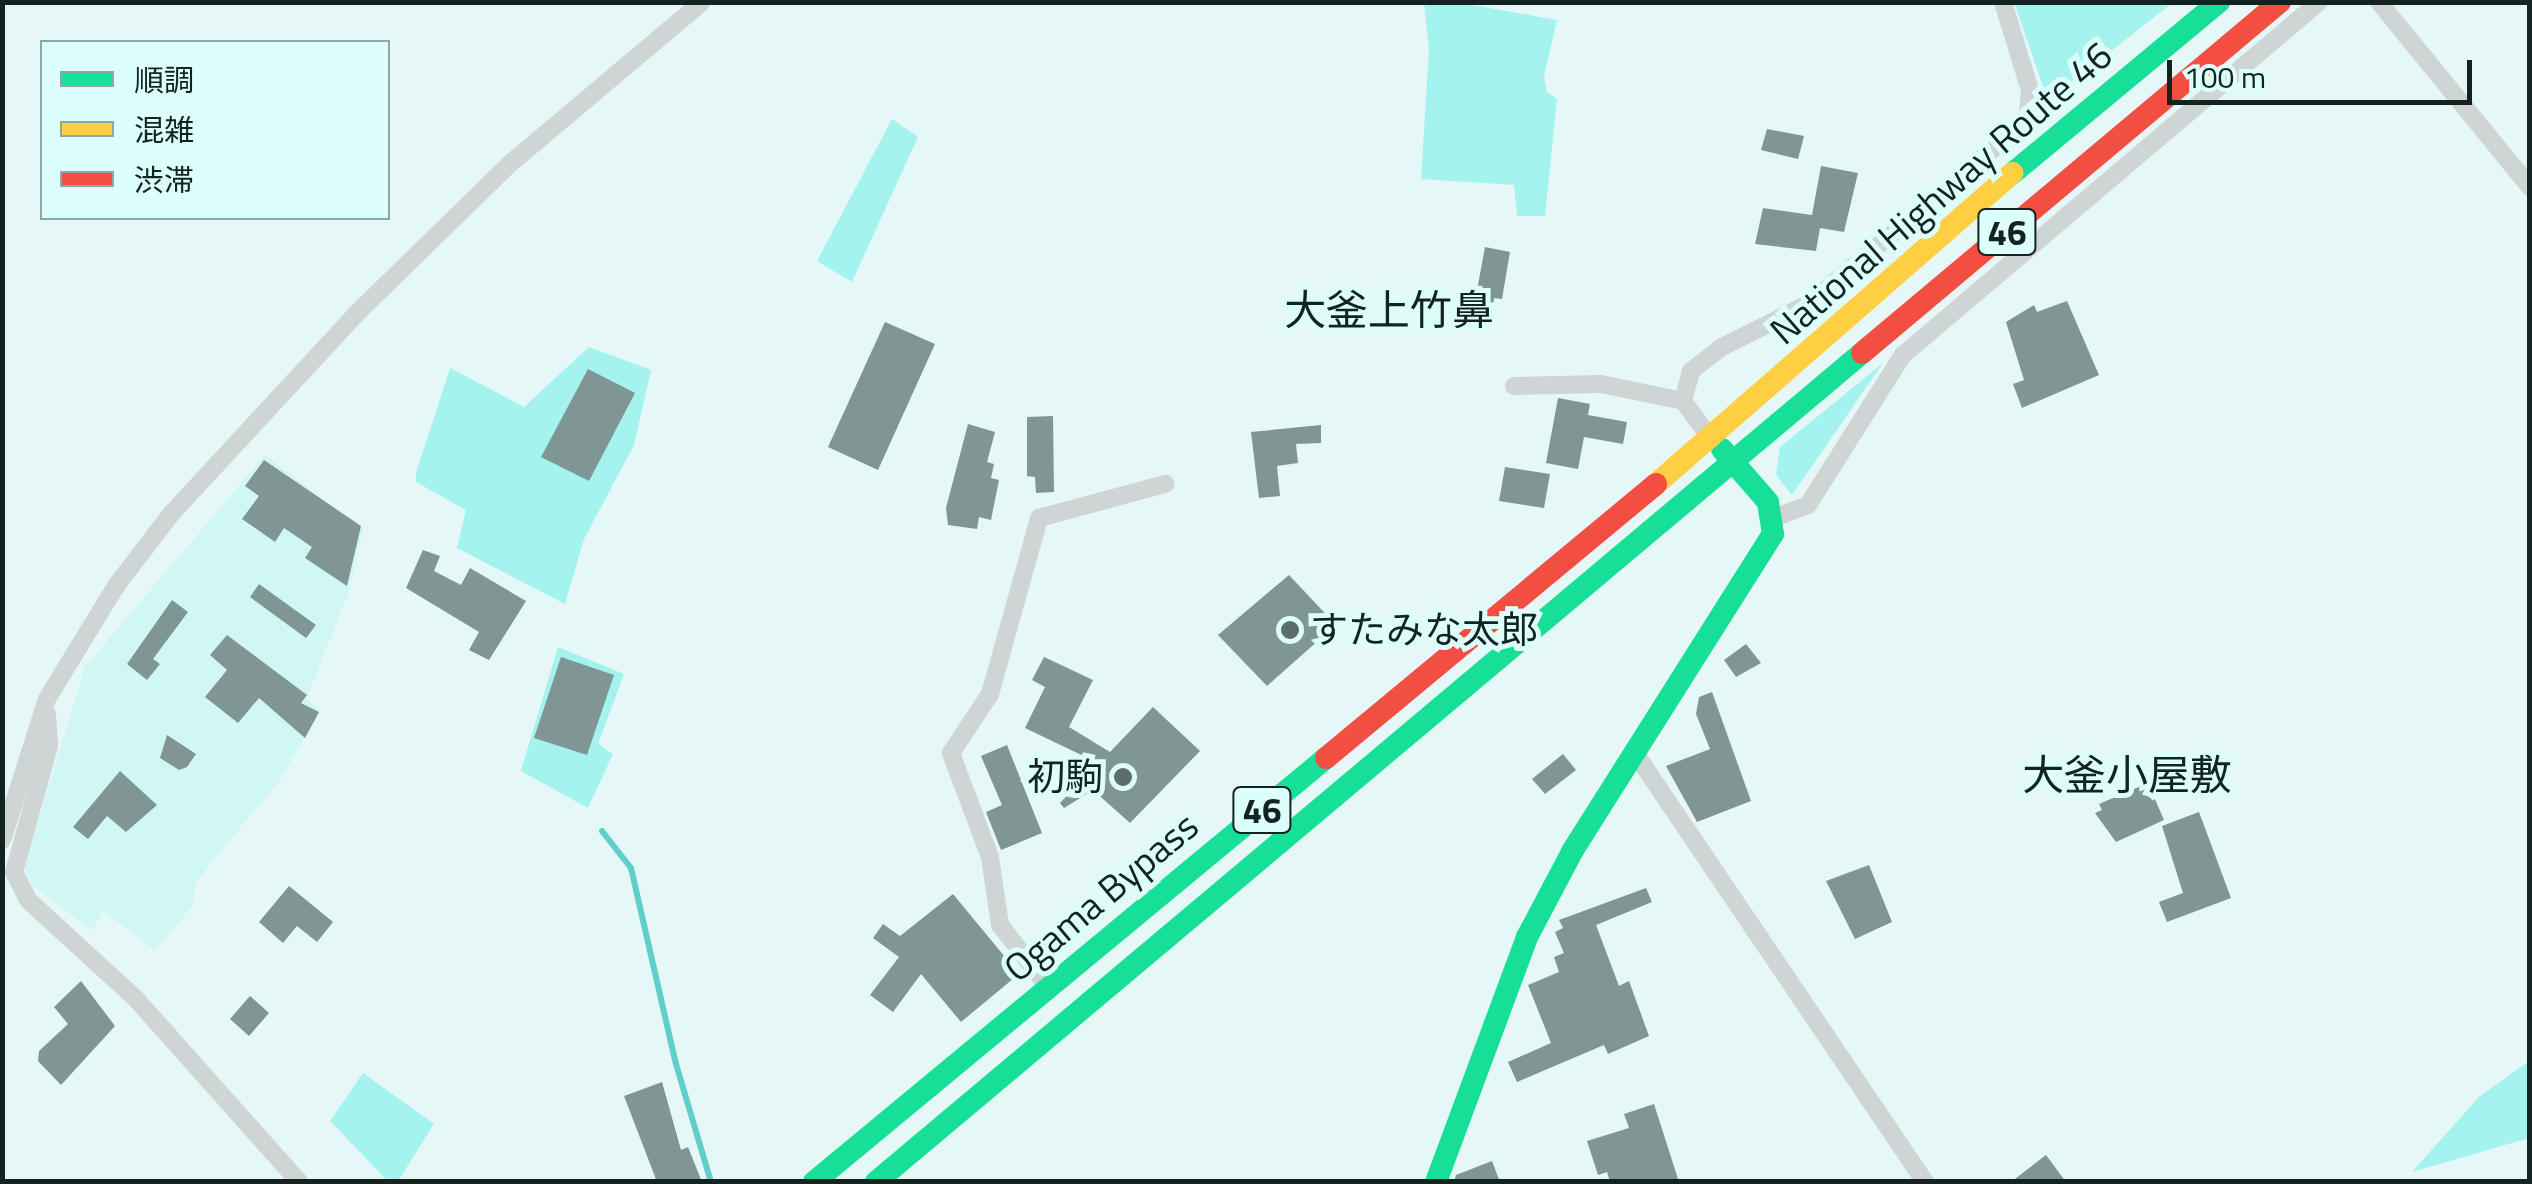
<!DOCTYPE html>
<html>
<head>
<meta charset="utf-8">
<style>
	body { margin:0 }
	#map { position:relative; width:2532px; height:1184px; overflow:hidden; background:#e5f7f6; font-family:"Titillium Web","Noto Sans JP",sans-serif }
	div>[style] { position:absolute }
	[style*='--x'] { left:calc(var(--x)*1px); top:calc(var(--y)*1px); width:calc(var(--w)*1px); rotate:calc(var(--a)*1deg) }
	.built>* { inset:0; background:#d1f7f4 }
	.green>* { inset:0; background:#a4f3ee }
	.stream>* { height:6px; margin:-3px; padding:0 3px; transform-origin:3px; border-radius:3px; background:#60cfca }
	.building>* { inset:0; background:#7f9695 }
	.street>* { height:18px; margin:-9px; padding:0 9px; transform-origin:9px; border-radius:9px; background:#cfd5d4 }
	.fast>* { height:22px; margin:-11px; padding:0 11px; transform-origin:11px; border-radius:11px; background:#16e098 }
	.slow>* { height:22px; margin:-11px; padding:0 11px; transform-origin:11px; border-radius:11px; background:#ffcf43 }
	.jam>* { height:22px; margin:-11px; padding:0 11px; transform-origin:11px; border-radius:11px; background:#f24e42 }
	.dots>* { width:28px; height:28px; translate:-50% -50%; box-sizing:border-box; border:5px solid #ddfffc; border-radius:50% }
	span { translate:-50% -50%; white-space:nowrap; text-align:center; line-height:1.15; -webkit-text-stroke:10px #ddfffc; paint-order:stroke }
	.shield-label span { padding:2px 8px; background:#ddfffc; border:2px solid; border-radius:8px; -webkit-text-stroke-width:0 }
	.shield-label { font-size:35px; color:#132322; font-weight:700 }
	.street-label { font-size:38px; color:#132322 }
	.poi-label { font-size:38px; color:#132322 }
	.left { translate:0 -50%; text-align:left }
	.right { translate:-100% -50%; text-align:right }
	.quarter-label { font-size:42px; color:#132322 }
	.frame { position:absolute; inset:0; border:5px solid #132322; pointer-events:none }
	.legend { position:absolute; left:40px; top:40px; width:350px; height:180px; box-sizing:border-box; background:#ddfffc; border:2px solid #8ca7a5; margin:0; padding:12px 18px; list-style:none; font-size:30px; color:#132322 }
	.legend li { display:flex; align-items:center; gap:20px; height:50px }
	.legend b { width:50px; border:2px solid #8ca7a5 }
	.scale { position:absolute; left:2167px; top:60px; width:305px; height:45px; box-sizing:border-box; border:5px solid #132322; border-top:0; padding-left:12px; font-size:30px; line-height:35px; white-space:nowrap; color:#132322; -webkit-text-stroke:8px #ddfffc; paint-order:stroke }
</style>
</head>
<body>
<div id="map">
	<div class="built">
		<div style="clip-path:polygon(265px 455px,363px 530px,348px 594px,306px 699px,321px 710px,279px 782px,222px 849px,195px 884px,194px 904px,155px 950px,103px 911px,92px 931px,31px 884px,24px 868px,85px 667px)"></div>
	</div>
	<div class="green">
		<div style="clip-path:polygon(2014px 2px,2172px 2px,2172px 3px,2048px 101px)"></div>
		<div style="clip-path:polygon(1424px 3px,1462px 3px,1557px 20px,1544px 76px,1547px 92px,1557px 99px,1545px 216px,1517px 216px,1514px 185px,1421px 179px,1429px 48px)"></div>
		<div style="clip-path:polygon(892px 119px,918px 137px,852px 282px,817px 261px)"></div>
		<div style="clip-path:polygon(589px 347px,651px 370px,634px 445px,584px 539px,565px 604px,457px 548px,466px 510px,416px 482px,416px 473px,450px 368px,524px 407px)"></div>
		<div style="clip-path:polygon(1883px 363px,1792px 495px,1776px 475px,1780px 447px)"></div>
		<div style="clip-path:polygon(558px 647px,624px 674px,598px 744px,613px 754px,588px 808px,521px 771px)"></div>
		<div style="clip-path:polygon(2529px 1061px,2529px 1138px,2412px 1172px,2479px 1097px)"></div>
		<div style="clip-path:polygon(363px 1073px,434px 1124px,398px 1181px,388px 1181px,330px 1121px)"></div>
	</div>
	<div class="stream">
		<div style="--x:602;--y:831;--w:47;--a:51.9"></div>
		<div style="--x:631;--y:868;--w:201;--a:77.1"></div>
		<div style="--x:676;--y:1064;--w:123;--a:73.5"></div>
	</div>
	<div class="building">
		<div style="clip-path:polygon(1767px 129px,1804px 136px,1798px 159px,1761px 150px)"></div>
		<div style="clip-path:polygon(1821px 166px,1858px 173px,1844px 232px,1820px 228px,1816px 251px,1755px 244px,1763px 208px,1812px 215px)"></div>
		<div style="clip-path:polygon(1485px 247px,1510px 252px,1502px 299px,1494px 298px,1493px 305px,1475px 301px)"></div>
		<div style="clip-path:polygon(2067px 301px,2099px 375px,2022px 408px,2013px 384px,2024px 380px,2006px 322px,2034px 305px,2037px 312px)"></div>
		<div style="clip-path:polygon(885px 322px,935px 344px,878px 470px,828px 447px)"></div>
		<div style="clip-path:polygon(588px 369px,635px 393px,589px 481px,541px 457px)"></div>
		<div style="clip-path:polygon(1558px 398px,1590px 404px,1588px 415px,1627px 422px,1623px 444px,1584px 437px,1578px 469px,1546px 463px)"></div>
		<div style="clip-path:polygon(1053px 416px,1054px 492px,1036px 493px,1035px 477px,1027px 476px,1027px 417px)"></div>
		<div style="clip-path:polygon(968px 424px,995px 432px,987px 462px,994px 464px,991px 478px,999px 480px,991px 520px,979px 517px,977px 529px,948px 525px,946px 508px)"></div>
		<div style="clip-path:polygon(1321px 425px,1321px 443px,1296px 444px,1298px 463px,1277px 466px,1280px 496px,1259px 498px,1251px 432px)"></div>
		<div style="clip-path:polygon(264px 460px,361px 526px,347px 586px,305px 558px,312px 547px,284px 528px,275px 542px,242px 519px,259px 496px,245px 486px)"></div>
		<div style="clip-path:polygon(1505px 467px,1550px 474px,1544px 508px,1499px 501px)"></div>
		<div style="clip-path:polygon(423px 550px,440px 556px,434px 571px,461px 585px,470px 568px,526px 601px,489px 660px,469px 650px,479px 632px,406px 588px)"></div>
		<div style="clip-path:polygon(1289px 575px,1336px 625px,1267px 686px,1218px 635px)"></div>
		<div style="clip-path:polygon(259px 584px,316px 625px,306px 638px,250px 597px)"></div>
		<div style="clip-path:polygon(172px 600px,188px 612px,153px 659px,160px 664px,147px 680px,127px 664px)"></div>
		<div style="clip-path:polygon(227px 635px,307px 695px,301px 703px,319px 712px,305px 738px,259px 698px,238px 723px,205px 697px,227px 670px,210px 655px)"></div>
		<div style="clip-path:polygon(1746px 644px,1761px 663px,1736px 677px,1724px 660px)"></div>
		<div style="clip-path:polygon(561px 657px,614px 675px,587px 755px,534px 738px)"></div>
		<div style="clip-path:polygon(1044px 657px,1093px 680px,1069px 727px,1110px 752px,1153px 707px,1200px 751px,1130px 823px,1093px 790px,1064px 808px,1060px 803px,1098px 763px,1025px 728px,1045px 687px,1032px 680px)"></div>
		<div style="clip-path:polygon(1712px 692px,1751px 801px,1697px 822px,1666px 766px,1710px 749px,1696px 714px,1699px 697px)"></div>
		<div style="clip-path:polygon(167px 735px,196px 754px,187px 767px,179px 770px,160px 758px)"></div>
		<div style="clip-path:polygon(1007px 745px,1042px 833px,1001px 850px,986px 812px,1002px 805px,981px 756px)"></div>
		<div style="clip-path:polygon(1563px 754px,1576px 770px,1545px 794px,1532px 779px)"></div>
		<div style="clip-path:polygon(120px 771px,157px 805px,126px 832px,107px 816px,88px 839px,73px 827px)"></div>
		<div style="clip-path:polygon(2148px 783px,2164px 820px,2116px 842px,2095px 813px,2102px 810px,2099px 804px)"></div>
		<div style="clip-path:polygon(2199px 812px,2231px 898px,2167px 922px,2159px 902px,2183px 893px,2162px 826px)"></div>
		<div style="clip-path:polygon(1869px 865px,1892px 922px,1855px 939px,1826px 881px)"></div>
		<div style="clip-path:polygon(289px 886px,333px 922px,317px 942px,297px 926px,283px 943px,259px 922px)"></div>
		<div style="clip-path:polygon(1646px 888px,1652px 902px,1596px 925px,1619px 986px,1629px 981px,1649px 1036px,1608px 1054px,1604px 1045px,1517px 1082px,1508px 1062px,1551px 1043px,1528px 985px,1559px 972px,1554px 957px,1564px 953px,1555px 932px,1563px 928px,1559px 920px)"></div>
		<div style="clip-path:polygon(953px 894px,1019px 974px,961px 1022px,921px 974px,893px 1012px,870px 995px,899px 957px,873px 938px,883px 924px,900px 936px)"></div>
		<div style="clip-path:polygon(81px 981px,115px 1026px,61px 1085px,38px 1061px,39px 1051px,68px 1024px,54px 1007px)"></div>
		<div style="clip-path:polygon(250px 996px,269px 1013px,249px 1036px,230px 1019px)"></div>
		<div style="clip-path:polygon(662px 1082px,681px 1150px,688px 1147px,702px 1182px,657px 1182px,624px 1096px)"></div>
		<div style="clip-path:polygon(1654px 1104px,1679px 1182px,1610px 1182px,1607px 1172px,1598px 1175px,1587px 1141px,1629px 1128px,1624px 1114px)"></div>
		<div style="clip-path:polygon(2046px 1155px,2066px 1182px,2011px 1182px)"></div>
		<div style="clip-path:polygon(1492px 1161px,1500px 1182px,1454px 1182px,1456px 1175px)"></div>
	</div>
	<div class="street">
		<div style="--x:2379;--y:2;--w:239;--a:50.8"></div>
		<div style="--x:1514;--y:386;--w:87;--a:-1.3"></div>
		<div style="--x:1601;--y:384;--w:84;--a:11.7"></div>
		<div style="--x:1711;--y:439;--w:47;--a:-126.4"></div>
		<div style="--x:1683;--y:401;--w:31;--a:-75"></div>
		<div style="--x:1691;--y:371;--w:37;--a:-38"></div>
		<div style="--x:1720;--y:348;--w:101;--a:-26.6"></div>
		<div style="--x:1810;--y:303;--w:284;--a:-40.1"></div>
		<div style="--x:2027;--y:120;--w:30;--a:-84"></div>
		<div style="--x:2030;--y:90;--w:92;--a:-107.1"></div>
		<div style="--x:1774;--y:518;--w:36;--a:-21"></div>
		<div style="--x:1808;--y:505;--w:178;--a:-57.7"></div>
		<div style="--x:1903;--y:355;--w:546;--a:-40.32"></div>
		<div style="--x:47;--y:714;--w:32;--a:86"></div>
		<div style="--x:49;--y:746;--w:131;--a:105.5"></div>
		<div style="--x:14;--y:872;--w:31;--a:63"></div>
		<div style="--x:28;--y:900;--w:148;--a:42.5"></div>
		<div style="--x:137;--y:1000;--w:244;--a:48.3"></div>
		<div style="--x:1635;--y:753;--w:518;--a:55.94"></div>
		<div style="--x:2;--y:840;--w:148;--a:-72.3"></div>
		<div style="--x:47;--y:699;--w:132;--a:-58.6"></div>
		<div style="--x:116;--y:586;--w:91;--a:-52.6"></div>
		<div style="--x:171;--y:514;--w:274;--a:-47.2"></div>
		<div style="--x:357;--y:313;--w:216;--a:-44.3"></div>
		<div style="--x:512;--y:162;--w:248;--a:-40.1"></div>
		<div style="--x:1048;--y:987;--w:78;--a:-127.7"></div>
		<div style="--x:1000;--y:925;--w:69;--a:-98.4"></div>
		<div style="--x:990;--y:857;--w:111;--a:-110.6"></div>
		<div style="--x:951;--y:753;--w:71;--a:-56.5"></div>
		<div style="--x:990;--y:694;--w:183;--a:-74.4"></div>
		<div style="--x:1039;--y:518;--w:131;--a:-15.1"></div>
	</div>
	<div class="fast">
		<div style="--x:2013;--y:173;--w:268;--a:-39.7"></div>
		<div style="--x:814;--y:1182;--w:665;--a:-39.63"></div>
		<div style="--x:876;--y:1182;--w:1288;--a:-40.06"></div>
		<div style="--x:1436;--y:1182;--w:261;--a:-69.6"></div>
		<div style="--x:1527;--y:937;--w:98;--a:-62.1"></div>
		<div style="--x:1573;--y:850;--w:374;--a:-57.7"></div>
		<div style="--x:1773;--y:534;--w:32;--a:-99"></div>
		<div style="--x:1768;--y:502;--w:70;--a:-131"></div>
	</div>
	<div class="slow">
		<div style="--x:1656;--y:484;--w:473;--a:-41.1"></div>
	</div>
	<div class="jam">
		<div style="--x:1862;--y:353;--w:546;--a:-40.02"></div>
		<div style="--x:1326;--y:758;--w:429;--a:-39.7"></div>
	</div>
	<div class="dots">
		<div style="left:1290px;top:630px;background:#5c6d6c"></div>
		<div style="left:1123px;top:777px;background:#5c6d6c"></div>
	</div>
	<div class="shield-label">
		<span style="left:2007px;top:232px">46</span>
		<span style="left:1262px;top:810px">46</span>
	</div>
	<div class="street-label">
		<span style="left:1941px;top:193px;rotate:-41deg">National Highway Route 46</span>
		<span style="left:1101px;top:897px;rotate:-40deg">Ogama Bypass</span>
	</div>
	<div class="poi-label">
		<span class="left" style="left:1310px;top:630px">すたみな太郎</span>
		<span class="right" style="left:1103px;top:777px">初駒</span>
	</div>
	<div class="quarter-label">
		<span style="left:1389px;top:309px">大釜上竹鼻</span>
		<span style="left:2127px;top:774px">大釜小屋敷</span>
	</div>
	<div class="frame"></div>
	<ul class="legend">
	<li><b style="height:12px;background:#16e098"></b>順調</li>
	<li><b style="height:12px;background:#ffcf43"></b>混雑</li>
	<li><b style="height:12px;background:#f24e42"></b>渋滞</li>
	</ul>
	<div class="scale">100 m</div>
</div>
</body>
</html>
